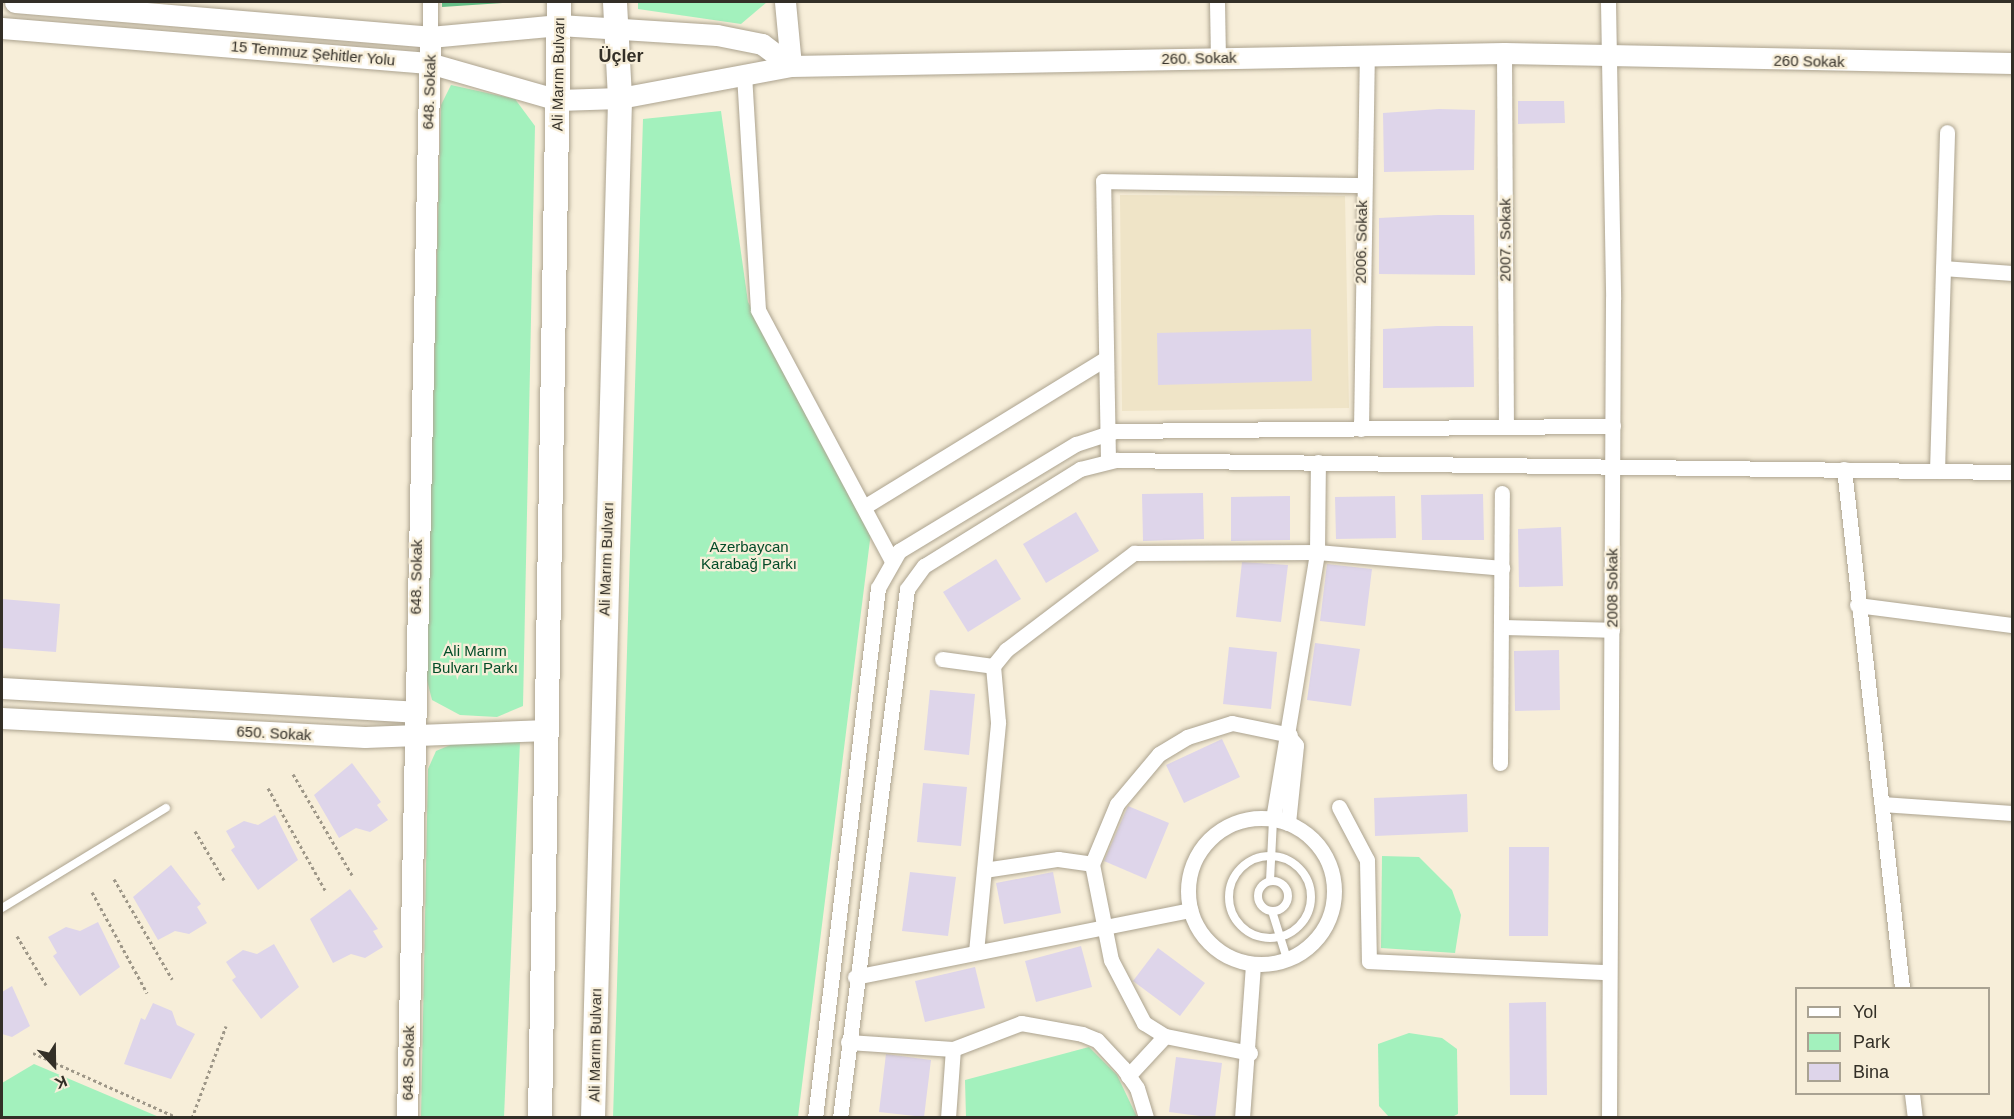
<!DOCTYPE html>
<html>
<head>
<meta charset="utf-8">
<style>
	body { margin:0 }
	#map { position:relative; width:2014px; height:1119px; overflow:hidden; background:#f7eed9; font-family:Arial,sans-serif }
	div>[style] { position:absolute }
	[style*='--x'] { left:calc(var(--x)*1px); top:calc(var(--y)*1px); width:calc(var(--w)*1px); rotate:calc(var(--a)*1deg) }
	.built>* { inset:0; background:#efe4c7 }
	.green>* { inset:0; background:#a3f1bd }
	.forest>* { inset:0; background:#66bf87 }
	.building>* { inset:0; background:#ded5ea }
	.path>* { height:3px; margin-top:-1.5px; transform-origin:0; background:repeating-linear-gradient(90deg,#9e9788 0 3px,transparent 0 6px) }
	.roads { filter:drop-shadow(0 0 2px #aca38f) drop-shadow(0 0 2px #aca38f) }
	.lane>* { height:8px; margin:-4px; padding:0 4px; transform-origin:4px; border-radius:4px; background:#fff }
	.lane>.ring { margin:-4px; padding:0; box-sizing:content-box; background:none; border:8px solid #fff; border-radius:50% }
	.street>* { height:15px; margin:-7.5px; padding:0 7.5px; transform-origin:7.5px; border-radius:7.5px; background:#fff }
	.street>.ring { margin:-7.5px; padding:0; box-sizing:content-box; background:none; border:15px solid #fff; border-radius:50% }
	.secondary>* { height:21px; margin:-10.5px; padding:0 10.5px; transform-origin:10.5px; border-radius:10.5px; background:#fff }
	.primary>* { height:24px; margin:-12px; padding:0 12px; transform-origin:12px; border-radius:12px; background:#fff }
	span { translate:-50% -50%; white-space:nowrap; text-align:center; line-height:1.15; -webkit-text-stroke:4.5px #f7eed9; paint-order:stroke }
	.street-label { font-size:15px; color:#332f27 }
	.park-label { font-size:15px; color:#034c28 }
	.quarter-label { font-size:18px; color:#332f27; font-weight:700 }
	.frame { position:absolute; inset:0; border:3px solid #332f27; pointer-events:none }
	.legend { position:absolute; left:1795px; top:987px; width:195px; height:108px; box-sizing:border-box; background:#f7eed9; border:2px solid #a9a292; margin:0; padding:8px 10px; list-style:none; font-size:18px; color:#332f27 }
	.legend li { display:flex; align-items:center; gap:12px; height:30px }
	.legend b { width:30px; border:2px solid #a9a292 }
	.north { position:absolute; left:24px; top:1035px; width:60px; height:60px; -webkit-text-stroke:4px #f7eed9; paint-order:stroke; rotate:158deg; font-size:16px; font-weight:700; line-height:24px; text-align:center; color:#332f27 }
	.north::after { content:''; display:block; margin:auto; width:21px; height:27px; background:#332f27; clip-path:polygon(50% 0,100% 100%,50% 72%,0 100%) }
</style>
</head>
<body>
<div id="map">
	<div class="built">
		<div style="clip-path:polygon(1120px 195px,1345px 196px,1349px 408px,1122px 411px)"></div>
	</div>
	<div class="green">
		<div style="clip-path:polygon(638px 2px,767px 2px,741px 24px,638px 9px)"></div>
		<div style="clip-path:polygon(451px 85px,515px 99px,535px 126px,523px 706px,497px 717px,460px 715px,432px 700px,426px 676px,441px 105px)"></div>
		<div style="clip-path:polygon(721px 111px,748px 302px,871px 532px,798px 1117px,613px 1118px,643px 119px)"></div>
		<div style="clip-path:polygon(460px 741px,520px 742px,504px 1117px,421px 1118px,428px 769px,436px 751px)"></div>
		<div style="clip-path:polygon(1382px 856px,1419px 857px,1452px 890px,1461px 915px,1455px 953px,1381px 948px)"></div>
		<div style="clip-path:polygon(1409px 1033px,1442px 1038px,1457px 1049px,1458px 1114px,1452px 1117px,1389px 1117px,1379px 1106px,1378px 1044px)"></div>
		<div style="clip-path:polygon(1089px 1047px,1117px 1075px,1137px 1117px,966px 1117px,965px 1080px)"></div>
		<div style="clip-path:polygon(34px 1064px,159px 1117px,2px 1117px,2px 1083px)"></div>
	</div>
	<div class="forest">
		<div style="clip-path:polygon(442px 2px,519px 2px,442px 7px)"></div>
	</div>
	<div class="building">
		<div style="clip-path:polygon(1518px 101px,1564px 101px,1565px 123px,1518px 124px)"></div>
		<div style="clip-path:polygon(1439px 109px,1475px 110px,1474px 170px,1384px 172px,1383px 113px)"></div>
		<div style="clip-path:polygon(1438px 215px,1474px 215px,1475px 275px,1379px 274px,1379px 218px)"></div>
		<div style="clip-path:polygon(1437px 326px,1473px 326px,1474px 387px,1383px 388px,1383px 329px)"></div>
		<div style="clip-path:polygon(1311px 329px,1312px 381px,1158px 385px,1157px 333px)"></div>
		<div style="clip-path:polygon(1203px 493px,1204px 539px,1143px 541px,1142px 494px)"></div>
		<div style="clip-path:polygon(1483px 494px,1484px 540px,1422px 540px,1421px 495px)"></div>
		<div style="clip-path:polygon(1290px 496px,1290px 540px,1231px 541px,1231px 497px)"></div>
		<div style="clip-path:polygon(1395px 496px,1396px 538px,1336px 539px,1335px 497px)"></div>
		<div style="clip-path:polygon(1076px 512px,1099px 551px,1046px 583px,1023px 544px)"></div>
		<div style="clip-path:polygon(1561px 527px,1563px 586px,1519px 587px,1518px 529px)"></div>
		<div style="clip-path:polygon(996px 559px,1021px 599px,968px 632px,943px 592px)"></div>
		<div style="clip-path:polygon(1242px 562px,1288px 565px,1281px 622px,1236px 617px)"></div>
		<div style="clip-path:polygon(1327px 564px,1372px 569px,1365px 626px,1320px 621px)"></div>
		<div style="clip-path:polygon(2px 599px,60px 604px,56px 652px,2px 648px)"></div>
		<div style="clip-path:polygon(1315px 643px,1360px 649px,1351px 706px,1307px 700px)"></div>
		<div style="clip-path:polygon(1229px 647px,1277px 652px,1271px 709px,1223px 704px)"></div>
		<div style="clip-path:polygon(1559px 650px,1560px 710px,1515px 711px,1514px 651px)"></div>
		<div style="clip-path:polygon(930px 690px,975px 694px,969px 755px,924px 750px)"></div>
		<div style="clip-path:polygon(1222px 739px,1240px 777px,1184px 803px,1166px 765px)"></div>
		<div style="clip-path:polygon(352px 763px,381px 802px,377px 805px,388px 820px,370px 832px,356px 828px,339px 838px,314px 795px)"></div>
		<div style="clip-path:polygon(923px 783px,967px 787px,961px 846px,917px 842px)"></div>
		<div style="clip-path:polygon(1467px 794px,1468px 832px,1375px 836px,1374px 798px)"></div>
		<div style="clip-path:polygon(1128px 806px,1169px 823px,1146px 879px,1104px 861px)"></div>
		<div style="clip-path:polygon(275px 815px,298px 860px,258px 890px,231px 850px,235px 847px,226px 831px,244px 821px,258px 825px)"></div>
		<div style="clip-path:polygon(1509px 847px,1549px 847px,1548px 936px,1509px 936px)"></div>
		<div style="clip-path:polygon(171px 865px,201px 904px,197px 907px,207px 923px,189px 934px,175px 931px,158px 940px,133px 897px)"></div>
		<div style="clip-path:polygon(910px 872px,956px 877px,948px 936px,902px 931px)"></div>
		<div style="clip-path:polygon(1053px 872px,1061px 913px,1004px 924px,996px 883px)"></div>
		<div style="clip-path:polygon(350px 889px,378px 929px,373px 931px,383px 947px,365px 958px,351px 954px,333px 963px,310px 919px)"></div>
		<div style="clip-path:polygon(98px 922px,120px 967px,80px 996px,53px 956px,57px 953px,48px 937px,66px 927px,80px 931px)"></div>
		<div style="clip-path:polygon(274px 944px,299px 987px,261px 1019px,232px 980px,236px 977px,226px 962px,243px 950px,257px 954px)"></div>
		<div style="clip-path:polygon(1081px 946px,1092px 987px,1036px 1002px,1025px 961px)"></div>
		<div style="clip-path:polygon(1158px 948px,1205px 983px,1180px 1016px,1133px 981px)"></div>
		<div style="clip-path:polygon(975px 967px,985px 1008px,925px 1022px,915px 981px)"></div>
		<div style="clip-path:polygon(12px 986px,30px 1026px,12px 1037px,2px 1034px,2px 992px)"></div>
		<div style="clip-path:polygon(1546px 1002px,1547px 1095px,1510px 1095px,1509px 1003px)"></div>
		<div style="clip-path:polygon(153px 1003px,172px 1011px,177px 1025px,195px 1034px,171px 1079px,124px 1064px,141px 1018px,145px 1020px)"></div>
		<div style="clip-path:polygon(886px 1054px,931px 1060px,924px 1117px,879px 1112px)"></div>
		<div style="clip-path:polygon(1176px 1057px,1222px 1063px,1215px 1118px,1169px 1112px)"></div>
	</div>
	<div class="path">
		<div style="--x:293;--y:774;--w:117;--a:59.7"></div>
		<div style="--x:268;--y:788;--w:117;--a:60.8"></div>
		<div style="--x:195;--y:831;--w:57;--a:59.4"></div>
		<div style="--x:114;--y:879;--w:116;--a:59.9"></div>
		<div style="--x:92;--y:892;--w:115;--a:61.4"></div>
		<div style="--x:17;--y:936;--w:57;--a:59.4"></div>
		<div style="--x:33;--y:1053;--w:159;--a:24.1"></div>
		<div style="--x:192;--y:1118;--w:98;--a:-69.7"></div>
	</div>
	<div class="roads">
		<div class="lane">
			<div class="ring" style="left:1229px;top:856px;width:74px;height:74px"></div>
			<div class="ring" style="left:1258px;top:881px;width:22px;height:22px"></div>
			<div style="--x:1270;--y:881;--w:62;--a:-87.2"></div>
			<div style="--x:2;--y:908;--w:192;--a:-31.4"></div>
			<div style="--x:1272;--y:911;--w:50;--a:72.6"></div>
		</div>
		<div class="street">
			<div style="--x:430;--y:2;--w:35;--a:90"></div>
			<div style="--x:1217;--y:2;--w:56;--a:89"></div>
			<div style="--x:1608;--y:2;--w:297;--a:89"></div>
			<div style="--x:1613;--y:299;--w:819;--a:90.28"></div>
			<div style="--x:1504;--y:53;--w:374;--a:89.7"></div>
			<div style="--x:744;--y:74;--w:236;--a:86.6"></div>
			<div style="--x:758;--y:310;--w:282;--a:61.9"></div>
			<div style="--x:1943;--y:268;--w:69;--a:4.1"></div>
			<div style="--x:1361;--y:429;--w:374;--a:-89.1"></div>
			<div style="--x:1108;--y:460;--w:279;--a:-91"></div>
			<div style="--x:1103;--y:181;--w:260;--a:0.9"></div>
			<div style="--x:1844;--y:469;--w:522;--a:83.62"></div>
			<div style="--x:1937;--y:471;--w:339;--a:-88.3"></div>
			<div style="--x:864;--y:507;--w:283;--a:-31.6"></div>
			<div style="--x:1857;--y:605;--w:156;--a:7.4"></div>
			<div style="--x:1501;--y:627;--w:111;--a:1.5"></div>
			<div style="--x:942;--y:659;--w:51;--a:7.8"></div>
			<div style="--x:1500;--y:763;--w:270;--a:-89.6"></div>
			<div style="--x:1882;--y:804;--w:130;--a:4"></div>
			<div style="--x:1339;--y:807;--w:60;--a:62.2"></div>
			<div style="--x:1367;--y:860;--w:101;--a:88.9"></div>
			<div style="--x:1369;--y:961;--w:237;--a:2.7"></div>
			<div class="ring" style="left:1188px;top:818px;width:131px;height:131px"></div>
			<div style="--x:1273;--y:819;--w:271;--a:-80.6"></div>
			<div style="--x:1317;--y:552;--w:90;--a:-89.4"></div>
			<div style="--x:1288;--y:823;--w:78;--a:-84.1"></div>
			<div style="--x:1296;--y:745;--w:9;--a:-131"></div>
			<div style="--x:984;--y:870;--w:75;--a:-8.5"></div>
			<div style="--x:1058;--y:859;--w:34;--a:8"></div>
			<div style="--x:976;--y:952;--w:231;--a:-84.5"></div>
			<div style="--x:998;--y:722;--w:56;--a:-95.1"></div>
			<div style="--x:993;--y:666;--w:21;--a:-51"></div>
			<div style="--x:1006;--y:650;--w:161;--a:-37.2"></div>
			<div style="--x:1134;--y:553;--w:183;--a:-0.3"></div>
			<div style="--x:1317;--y:552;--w:186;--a:4.9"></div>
			<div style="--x:855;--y:977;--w:342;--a:-11.3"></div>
			<div style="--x:848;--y:1042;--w:105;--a:3.8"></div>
			<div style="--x:953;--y:1049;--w:73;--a:-20.9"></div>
			<div style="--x:1021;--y:1023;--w:62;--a:10.2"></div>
			<div style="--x:1082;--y:1034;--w:16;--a:22"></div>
			<div style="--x:1097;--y:1040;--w:38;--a:47"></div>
			<div style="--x:1123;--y:1068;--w:24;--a:55"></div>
			<div style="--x:1137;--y:1088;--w:31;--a:73"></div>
			<div style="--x:1250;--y:1053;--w:87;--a:-168.7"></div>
			<div style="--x:1165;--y:1036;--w:25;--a:-148"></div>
			<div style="--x:1144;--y:1023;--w:71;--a:-117.6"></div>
			<div style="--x:1111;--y:960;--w:98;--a:-101.2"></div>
			<div style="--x:1092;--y:864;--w:65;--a:-67.4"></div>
			<div style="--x:1117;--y:804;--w:65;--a:-50"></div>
			<div style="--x:1159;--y:754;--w:33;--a:-31"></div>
			<div style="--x:1187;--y:737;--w:47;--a:-17.3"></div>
			<div style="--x:1232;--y:723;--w:59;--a:11.7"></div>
			<div style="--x:1128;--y:1076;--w:54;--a:-47.2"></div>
			<div style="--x:1912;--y:1094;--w:24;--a:83"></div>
			<div style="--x:815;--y:1118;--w:534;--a:-83.22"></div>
			<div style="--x:878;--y:588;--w:43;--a:-60.4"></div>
			<div style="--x:899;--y:551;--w:207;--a:-31.2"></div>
			<div style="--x:1076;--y:444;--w:41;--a:-18.4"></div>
			<div style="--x:1115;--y:431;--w:498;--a:-0.6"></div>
			<div style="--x:840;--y:1118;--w:533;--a:-82.78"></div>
			<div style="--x:907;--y:589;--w:29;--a:-54"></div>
			<div style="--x:924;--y:566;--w:184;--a:-31.9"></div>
			<div style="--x:1080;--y:469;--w:38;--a:-14"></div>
			<div style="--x:1117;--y:460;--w:895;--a:0.77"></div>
			<div style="--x:948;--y:1118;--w:69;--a:-85.9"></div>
			<div style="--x:1242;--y:1118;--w:154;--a:-85.9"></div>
		</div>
		<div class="secondary">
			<div style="--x:15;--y:2;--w:416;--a:4.8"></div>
			<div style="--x:430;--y:37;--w:130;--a:-5.3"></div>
			<div style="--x:559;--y:25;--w:158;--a:3.6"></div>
			<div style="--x:717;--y:35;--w:46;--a:11.3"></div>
			<div style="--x:762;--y:44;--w:36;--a:37"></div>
			<div style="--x:785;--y:2;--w:64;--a:84.6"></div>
			<div style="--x:2;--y:28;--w:428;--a:4.7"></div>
			<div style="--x:429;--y:63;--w:134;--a:16"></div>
			<div style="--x:558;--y:100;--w:62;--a:-1.8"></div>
			<div style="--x:620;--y:98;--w:174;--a:-10.6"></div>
			<div style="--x:791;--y:66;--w:713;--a:-1.04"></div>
			<div style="--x:1504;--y:53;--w:508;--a:1.13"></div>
			<div style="--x:2;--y:688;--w:414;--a:3.3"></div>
			<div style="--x:2;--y:718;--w:363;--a:3"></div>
			<div style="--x:365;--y:737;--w:182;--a:-2.2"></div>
			<div style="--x:407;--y:1118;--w:1081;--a:-88.78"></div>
		</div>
		<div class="primary">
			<div style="--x:540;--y:1118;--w:1116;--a:-89.02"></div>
			<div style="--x:593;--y:1118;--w:1020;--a:-88.48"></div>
			<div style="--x:620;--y:98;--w:96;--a:-93"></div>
		</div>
	</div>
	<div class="street-label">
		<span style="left:313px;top:53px;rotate:5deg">15 Temmuz Şehitler Yolu</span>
		<span style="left:1199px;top:58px;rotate:-1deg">260. Sokak</span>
		<span style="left:1809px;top:61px;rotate:1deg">260 Sokak</span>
		<span style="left:558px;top:74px;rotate:-89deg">Ali Marım Bulvarı</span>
		<span style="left:429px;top:92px;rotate:-88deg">648. Sokak</span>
		<span style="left:1505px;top:240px;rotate:-90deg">2007. Sokak</span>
		<span style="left:1361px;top:242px;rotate:-89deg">2006. Sokak</span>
		<span style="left:606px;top:559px;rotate:-88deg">Ali Marım Bulvarı</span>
		<span style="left:416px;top:577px;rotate:-89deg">648. Sokak</span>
		<span style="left:1612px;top:588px;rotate:-90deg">2008 Sokak</span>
		<span style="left:274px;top:733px;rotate:3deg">650. Sokak</span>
		<span style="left:595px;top:1045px;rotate:-89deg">Ali Marım Bulvarı</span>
		<span style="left:408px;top:1063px;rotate:-89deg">648. Sokak</span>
	</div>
	<div class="park-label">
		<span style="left:749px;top:555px">Azerbaycan<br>Karabağ Parkı</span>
		<span style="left:475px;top:659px">Ali Marım<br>Bulvarı Parkı</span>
	</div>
	<div class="quarter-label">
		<span style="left:621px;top:56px">Üçler</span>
	</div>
	<div class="frame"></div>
	<ul class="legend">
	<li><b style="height:8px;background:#fff"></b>Yol</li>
	<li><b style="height:16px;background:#a3f1bd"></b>Park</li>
	<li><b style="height:16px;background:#ded5ea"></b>Bina</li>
	</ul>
	<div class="north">K</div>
</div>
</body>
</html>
